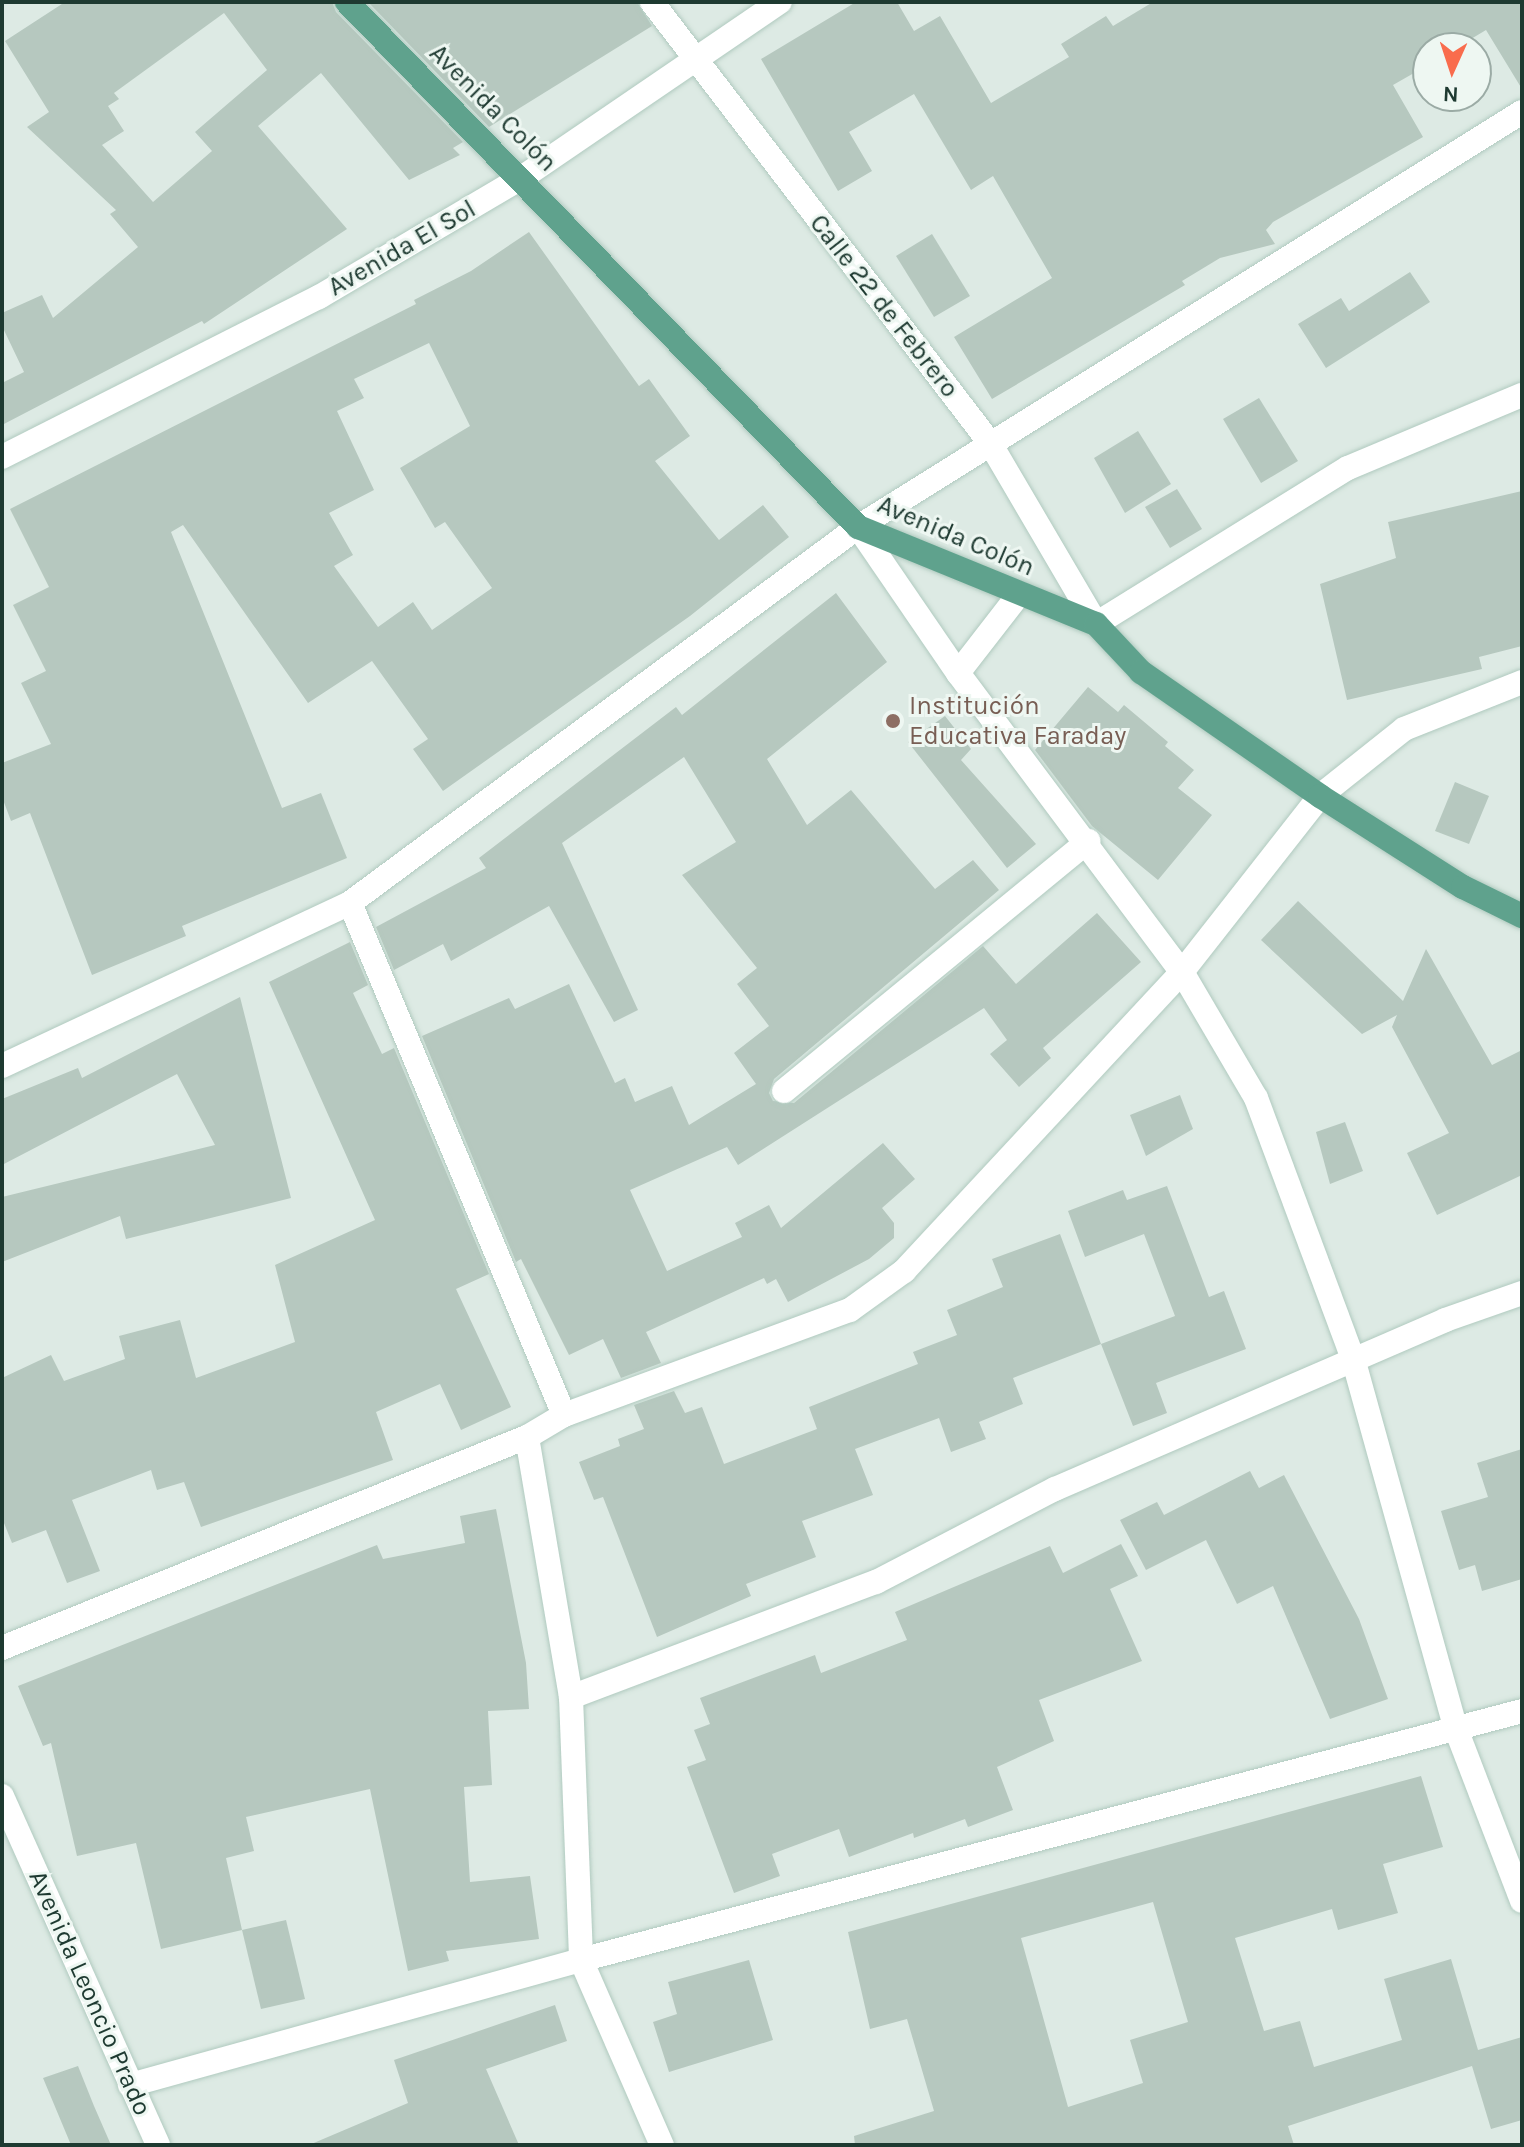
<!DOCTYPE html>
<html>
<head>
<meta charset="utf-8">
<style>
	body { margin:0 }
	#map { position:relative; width:1524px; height:2147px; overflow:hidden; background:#ddeae4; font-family:Karla,sans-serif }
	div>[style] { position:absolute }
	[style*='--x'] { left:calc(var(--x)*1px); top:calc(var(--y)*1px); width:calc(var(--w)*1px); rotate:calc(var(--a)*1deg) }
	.building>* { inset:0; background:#b6c8bf }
	.roads { filter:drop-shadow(0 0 2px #b0cabf) drop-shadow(0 0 2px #b0cabf) }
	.minor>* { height:24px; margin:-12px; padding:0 12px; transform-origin:12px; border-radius:12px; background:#fff }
	.secondary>* { height:24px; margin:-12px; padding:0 12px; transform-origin:12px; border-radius:12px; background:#fff }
	.primary>* { height:24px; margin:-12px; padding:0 12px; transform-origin:12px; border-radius:12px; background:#5fa28d }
	.dots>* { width:22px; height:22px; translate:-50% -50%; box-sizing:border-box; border:4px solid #eef7f2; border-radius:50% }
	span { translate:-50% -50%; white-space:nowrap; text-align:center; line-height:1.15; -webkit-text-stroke:6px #eef7f2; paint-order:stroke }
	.street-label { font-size:26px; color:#1e3a31 }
	.education-label { font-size:26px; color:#785e54 }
	.left { translate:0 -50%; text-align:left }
	.frame { position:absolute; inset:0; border:4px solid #1e3a31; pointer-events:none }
	.north { position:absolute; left:1412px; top:32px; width:80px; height:80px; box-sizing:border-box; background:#eef7f2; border:2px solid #9baba5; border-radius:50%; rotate:183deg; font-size:22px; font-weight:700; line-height:32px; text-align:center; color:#1e3a31 }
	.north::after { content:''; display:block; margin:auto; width:28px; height:36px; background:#f96c4d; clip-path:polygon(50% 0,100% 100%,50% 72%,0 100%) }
</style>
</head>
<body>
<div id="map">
	<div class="building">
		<div style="clip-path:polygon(evenodd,65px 2px,332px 2px,336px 12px,463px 142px,453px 148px,460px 155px,409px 180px,321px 73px,258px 126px,347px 229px,204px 324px,202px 321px,2px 425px,2px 383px,24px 372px,2px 326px,2px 313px,42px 295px,53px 318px,138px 247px,110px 214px,116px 210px,27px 127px,49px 112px,5px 41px,65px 2px,224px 13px,267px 70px,195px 132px,212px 151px,153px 202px,102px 145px,124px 131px,108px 106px,119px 99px,114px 93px,224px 13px)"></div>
		<div style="clip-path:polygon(368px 2px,637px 2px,652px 26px,489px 127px)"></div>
		<div style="clip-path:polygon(856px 2px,897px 2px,914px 31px,940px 16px,991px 103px,1069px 57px,1061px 44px,1106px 16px,1113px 26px,1153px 2px,1522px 2px,1522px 89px,1486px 30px,1456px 48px,1428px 48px,1428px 65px,1393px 85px,1423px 137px,1273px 222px,1266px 230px,1275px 244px,1220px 258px,1182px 281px,1185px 285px,992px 399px,954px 337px,1052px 278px,993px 176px,971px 190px,914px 94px,849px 132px,872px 171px,838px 191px,761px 59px)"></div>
		<div style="clip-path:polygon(evenodd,529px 232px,639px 386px,649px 379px,690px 436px,655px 461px,719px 540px,763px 505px,789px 537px,690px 616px,443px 791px,413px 749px,428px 739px,372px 661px,308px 703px,183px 525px,171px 532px,282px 808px,321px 793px,347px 858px,182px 926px,186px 936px,92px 975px,30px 813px,11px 821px,2px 797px,2px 763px,51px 744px,21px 683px,46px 671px,13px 605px,49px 587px,10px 509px,416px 304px,414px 300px,471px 271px,529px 232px,429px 343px,470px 426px,400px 468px,435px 528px,445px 522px,492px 588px,432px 630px,413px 602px,378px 627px,334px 566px,353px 555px,329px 513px,374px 490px,337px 411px,364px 398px,354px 379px,429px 343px)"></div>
		<div style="clip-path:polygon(932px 234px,970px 296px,934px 317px,896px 256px)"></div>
		<div style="clip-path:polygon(1410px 272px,1430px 302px,1326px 368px,1298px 324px,1341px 298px,1349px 311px)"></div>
		<div style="clip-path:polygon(1259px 398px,1298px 461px,1261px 483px,1223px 419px)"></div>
		<div style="clip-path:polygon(1138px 431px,1171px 484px,1125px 513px,1094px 458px)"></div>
		<div style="clip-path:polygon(1177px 489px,1202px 529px,1170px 548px,1145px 507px)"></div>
		<div style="clip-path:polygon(1522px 491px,1522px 646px,1479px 657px,1482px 669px,1347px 700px,1320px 584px,1396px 558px,1388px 522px)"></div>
		<div style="clip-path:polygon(836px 593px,887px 662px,767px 759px,807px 825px,851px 790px,935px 889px,973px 860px,999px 890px,774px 1079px,769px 1093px,773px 1101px,794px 1103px,983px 946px,1016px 984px,1097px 913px,1141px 962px,1043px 1048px,1051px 1058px,1019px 1087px,990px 1054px,1007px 1040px,984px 1008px,738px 1165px,727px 1147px,630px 1190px,667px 1271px,742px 1237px,735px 1223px,769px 1205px,781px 1228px,883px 1143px,915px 1179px,882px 1208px,894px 1223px,894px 1238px,869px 1259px,788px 1302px,776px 1279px,767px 1284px,764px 1278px,646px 1332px,661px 1363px,621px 1378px,603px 1339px,569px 1355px,521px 1259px,516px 1262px,422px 1036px,509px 998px,515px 1009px,569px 984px,615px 1083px,625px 1078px,635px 1102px,672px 1086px,689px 1125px,756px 1084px,734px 1053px,769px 1026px,737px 984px,757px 968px,682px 875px,736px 842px,684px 757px,562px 843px,638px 1010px,614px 1022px,549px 906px,451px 961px,443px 944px,394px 970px,376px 927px,486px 868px,479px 858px,676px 707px,682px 715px)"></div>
		<div style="clip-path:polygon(1088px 687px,1118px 712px,1124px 705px,1168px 742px,1165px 746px,1194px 770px,1178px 788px,1212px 815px,1158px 880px,1092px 826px,1035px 750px)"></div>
		<div style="clip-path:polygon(945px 716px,971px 749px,961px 760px,1036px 844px,1007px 868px,908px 742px)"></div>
		<div style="clip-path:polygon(1455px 782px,1489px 796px,1469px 844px,1435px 831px)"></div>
		<div style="clip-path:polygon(1298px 901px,1403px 1001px,1426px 949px,1492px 1065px,1522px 1050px,1522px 1175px,1437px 1215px,1407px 1153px,1449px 1133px,1392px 1027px,1397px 1015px,1362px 1034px,1261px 940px)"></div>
		<div style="clip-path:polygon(350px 942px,368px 985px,353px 993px,382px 1054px,394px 1048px,489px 1274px,456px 1289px,511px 1407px,461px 1430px,440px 1384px,376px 1412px,393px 1460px,201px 1527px,184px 1482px,157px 1490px,151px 1470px,72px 1500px,100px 1571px,67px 1583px,46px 1530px,12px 1543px,2px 1518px,2px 1378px,51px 1355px,64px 1381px,125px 1359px,119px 1336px,180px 1320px,196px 1378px,295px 1342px,275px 1265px,375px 1220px,269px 982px)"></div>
		<div style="clip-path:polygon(240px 997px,291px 1198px,126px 1239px,120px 1216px,2px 1262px,2px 1197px,215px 1145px,177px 1074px,2px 1165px,2px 1099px,78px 1068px,82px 1078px)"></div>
		<div style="clip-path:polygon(1180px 1095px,1193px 1129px,1146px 1156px,1130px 1115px)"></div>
		<div style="clip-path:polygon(1345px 1122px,1363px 1171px,1330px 1184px,1316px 1132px)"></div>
		<div style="clip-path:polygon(1167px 1186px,1209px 1297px,1224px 1291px,1246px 1349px,1156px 1383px,1167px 1413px,1133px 1426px,1101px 1344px,1175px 1316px,1144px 1234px,1085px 1257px,1068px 1211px,1123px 1190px,1127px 1200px)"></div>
		<div style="clip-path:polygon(1060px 1234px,1101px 1344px,1013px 1378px,1023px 1404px,979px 1422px,986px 1439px,951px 1452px,939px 1418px,855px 1449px,873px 1495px,802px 1521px,816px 1557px,746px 1584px,751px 1596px,657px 1637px,603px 1497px,594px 1500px,579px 1462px,620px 1446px,618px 1439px,644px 1429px,634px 1405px,674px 1391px,685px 1413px,702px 1407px,724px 1464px,817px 1429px,809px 1407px,918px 1364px,913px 1352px,957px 1335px,947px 1310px,1003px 1287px,992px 1259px)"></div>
		<div style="clip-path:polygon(1522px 1449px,1522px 1579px,1482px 1591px,1475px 1565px,1459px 1570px,1441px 1511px,1488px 1497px,1477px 1463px)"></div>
		<div style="clip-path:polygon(1250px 1471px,1259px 1488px,1284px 1475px,1359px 1619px,1388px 1699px,1330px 1719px,1273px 1586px,1237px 1604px,1206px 1540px,1146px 1570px,1120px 1520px,1157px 1502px,1164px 1515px)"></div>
		<div style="clip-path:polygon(496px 1509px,526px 1663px,529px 1709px,488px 1711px,492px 1785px,464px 1787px,470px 1882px,530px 1876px,539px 1939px,446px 1951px,449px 1961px,408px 1971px,370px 1789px,246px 1817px,254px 1851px,226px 1858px,242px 1930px,161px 1949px,136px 1843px,77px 1856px,51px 1743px,43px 1746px,18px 1686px,377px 1545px,383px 1559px,465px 1543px,460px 1516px)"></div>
		<div style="clip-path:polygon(1121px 1544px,1138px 1576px,1110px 1589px,1142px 1661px,1039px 1700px,1054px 1741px,997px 1767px,1013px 1810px,968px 1827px,965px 1819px,914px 1838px,913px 1833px,849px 1857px,839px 1829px,772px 1854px,780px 1876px,734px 1893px,687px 1767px,706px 1760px,694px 1730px,710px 1724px,700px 1698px,815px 1655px,821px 1673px,907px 1640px,895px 1612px,1050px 1546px,1063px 1573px)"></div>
		<div style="clip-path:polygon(evenodd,1421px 1776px,1443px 1847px,1383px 1864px,1398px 1913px,1338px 1930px,1332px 1909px,1235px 1938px,1264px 2031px,1300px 2021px,1314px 2067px,1402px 2040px,1384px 1979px,1451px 1959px,1478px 2050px,1522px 2037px,1522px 2120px,1491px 2129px,1472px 2066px,1288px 2126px,1294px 2145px,855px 2145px,854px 2136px,934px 2111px,907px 2019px,870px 2029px,848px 1932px,1421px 1776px,1153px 1902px,1188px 2022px,1130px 2040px,1143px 2083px,1068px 2107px,1021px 1938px,1153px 1902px)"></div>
		<div style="clip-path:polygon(286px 1920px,305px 1999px,261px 2009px,242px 1930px)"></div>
		<div style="clip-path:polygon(749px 1960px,773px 2040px,669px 2072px,653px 2022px,677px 2014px,668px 1982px)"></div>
		<div style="clip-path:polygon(555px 2005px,567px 2041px,486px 2069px,519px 2145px,309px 2145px,408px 2103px,394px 2060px)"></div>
		<div style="clip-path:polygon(78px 2066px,94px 2106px,111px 2145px,71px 2145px,43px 2078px)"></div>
	</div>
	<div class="roads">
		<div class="minor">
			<div style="--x:652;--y:2;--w:556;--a:52.53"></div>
			<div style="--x:990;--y:443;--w:210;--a:59.6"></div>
			<div style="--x:1096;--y:624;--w:296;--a:-31.8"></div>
			<div style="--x:1348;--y:468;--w:189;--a:-22.8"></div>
			<div style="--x:2;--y:457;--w:355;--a:-26.8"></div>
			<div style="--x:319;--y:297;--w:237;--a:-30.5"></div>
			<div style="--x:523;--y:177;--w:311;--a:-34.3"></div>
			<div style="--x:858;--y:527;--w:177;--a:55.6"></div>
			<div style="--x:958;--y:673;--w:374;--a:53.2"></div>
			<div style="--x:1182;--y:972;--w:146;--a:59.6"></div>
			<div style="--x:1256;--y:1098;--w:282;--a:69.6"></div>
			<div style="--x:1354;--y:1362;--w:381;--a:74.5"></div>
			<div style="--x:1456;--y:1729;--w:184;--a:69"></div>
			<div style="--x:958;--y:673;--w:101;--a:-52.2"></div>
			<div style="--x:350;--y:903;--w:555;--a:67.32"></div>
			<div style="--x:2;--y:1066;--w:384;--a:-25.1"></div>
			<div style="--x:350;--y:903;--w:632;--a:-36.51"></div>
			<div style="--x:858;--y:527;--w:783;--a:-32.01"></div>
			<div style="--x:784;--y:1091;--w:394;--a:-39.4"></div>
			<div style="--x:527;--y:1437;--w:264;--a:80.4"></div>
			<div style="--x:571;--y:1697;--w:263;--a:87.8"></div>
			<div style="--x:581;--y:1960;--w:202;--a:66.4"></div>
			<div style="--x:2;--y:1648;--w:566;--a:-21.9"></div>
			<div style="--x:527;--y:1437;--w:43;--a:-30.7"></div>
			<div style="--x:564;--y:1415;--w:305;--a:-20.2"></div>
			<div style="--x:850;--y:1310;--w:67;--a:-35.8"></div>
			<div style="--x:904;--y:1271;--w:408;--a:-47.1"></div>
			<div style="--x:1182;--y:972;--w:224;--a:-51.9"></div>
			<div style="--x:1320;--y:796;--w:107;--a:-38.6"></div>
			<div style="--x:1404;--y:729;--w:127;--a:-21.7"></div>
			<div style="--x:571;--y:1697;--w:326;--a:-20.7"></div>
			<div style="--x:876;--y:1582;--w:202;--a:-27.5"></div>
			<div style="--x:1055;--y:1489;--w:425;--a:-23.4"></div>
			<div style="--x:1445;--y:1320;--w:82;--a:-19.3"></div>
			<div style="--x:130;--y:2085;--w:468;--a:-15.5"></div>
			<div style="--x:581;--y:1960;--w:973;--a:-14.82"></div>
		</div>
		<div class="secondary">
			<div style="--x:2;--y:1796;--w:382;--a:65.9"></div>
		</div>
		<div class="primary">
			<div style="--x:347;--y:2;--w:733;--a:45.77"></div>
			<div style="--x:858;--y:527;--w:257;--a:22.2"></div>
			<div style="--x:1096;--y:624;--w:66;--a:46.8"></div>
			<div style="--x:1141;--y:672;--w:218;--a:34.7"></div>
			<div style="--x:1320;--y:796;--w:169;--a:32.5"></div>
			<div style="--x:1463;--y:887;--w:66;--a:26.2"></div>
		</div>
	</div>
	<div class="dots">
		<div style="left:893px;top:721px;background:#8d6e63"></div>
	</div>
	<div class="street-label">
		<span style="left:493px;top:108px;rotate:45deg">Avenida Colón</span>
		<span style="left:402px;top:248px;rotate:-30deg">Avenida El Sol</span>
		<span style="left:884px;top:306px;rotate:52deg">Calle 22 de Febrero</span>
		<span style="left:956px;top:536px;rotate:23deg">Avenida Colón</span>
		<span style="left:90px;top:1993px;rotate:66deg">Avenida Leoncio Prado</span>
	</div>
	<div class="education-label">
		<span class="left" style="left:909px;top:721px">Institución<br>Educativa Faraday</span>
	</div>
	<div class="frame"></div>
	<div class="north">N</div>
</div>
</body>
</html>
